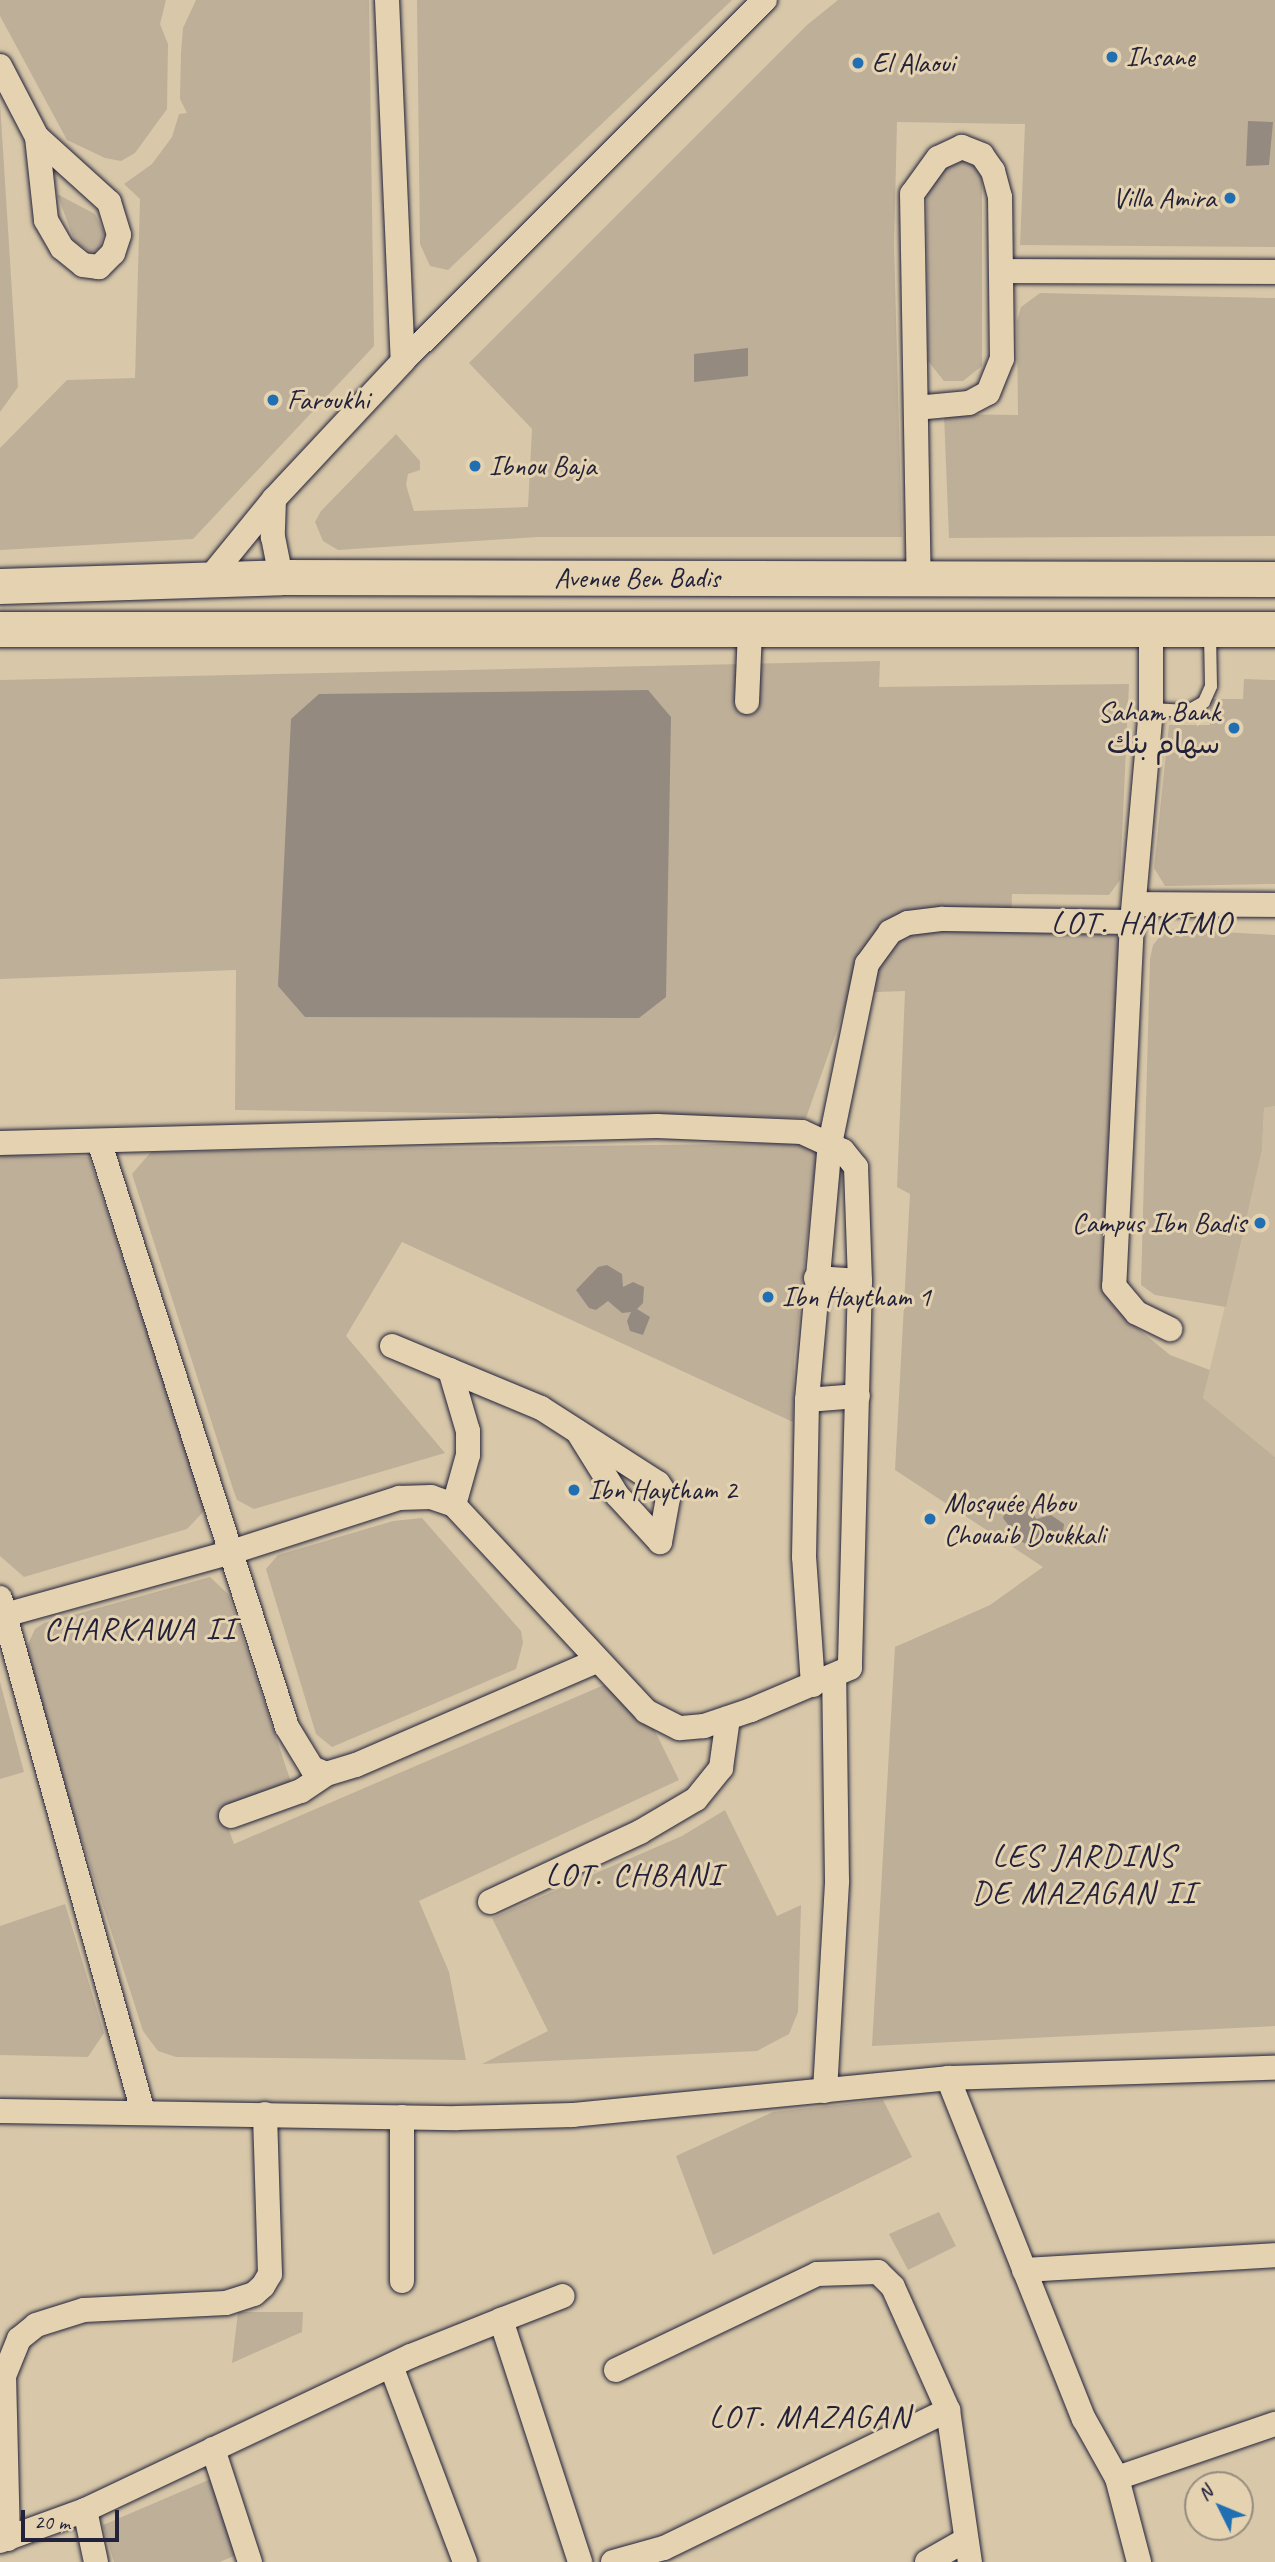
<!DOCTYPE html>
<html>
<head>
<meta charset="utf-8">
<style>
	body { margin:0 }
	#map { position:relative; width:1275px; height:2562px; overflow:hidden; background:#d8c8a9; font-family:Caveat,"Playpen Sans Arabic",sans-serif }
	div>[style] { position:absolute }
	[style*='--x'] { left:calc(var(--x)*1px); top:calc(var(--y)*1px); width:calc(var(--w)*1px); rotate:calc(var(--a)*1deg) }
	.built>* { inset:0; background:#cabba0 }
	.green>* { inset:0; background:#beaf99 }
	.water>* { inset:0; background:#958a80 }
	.roads { filter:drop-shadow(0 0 2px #22223b) drop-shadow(0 0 2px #22223b) }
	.lane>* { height:12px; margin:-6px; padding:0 6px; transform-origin:6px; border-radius:6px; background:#e4d2b0 }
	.street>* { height:24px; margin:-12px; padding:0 12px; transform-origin:12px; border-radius:12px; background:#e4d2b0 }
	.secondary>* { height:35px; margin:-17.5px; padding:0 17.5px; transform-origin:17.5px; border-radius:17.5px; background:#e4d2b0 }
	.dots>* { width:19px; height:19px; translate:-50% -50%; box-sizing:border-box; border:4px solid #e4d2b0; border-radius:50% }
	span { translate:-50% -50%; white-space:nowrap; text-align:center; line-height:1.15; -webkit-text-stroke:6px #e4d2b0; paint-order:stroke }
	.poi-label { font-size:28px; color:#22223b }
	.left { translate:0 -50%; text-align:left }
	.right { translate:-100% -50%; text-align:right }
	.street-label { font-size:28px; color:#22223b }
	.quarter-label { font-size:32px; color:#22223b; letter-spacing:2px }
	.north { position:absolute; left:1184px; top:2471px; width:70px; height:70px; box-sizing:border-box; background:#e4d2b0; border:2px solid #968c81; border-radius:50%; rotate:313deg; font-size:19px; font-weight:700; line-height:28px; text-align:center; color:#22223b }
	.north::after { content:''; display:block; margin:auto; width:24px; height:32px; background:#1f6fb2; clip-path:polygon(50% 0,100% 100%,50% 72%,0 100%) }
	.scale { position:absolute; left:21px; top:2510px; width:98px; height:32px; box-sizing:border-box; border:4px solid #22223b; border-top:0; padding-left:9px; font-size:21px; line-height:24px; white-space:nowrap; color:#22223b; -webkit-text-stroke:5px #e4d2b0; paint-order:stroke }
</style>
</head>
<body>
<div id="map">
	<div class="built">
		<div style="clip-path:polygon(1275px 1106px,1275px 1457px,1203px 1398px,1262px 1150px,1264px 1108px)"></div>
	</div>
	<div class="green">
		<div style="clip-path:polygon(0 0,166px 0,160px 24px,168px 44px,167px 109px,135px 153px,121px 161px,105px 158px,67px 140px,0 16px)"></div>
		<div style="clip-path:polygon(196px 0,369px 0,374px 346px,193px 539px,0 550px,0 448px,67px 380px,135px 378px,140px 199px,124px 184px,152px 164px,172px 137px,179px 114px,187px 113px,180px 99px,181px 52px,183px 28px)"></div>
		<div style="clip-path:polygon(417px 0,732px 0,448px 270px,430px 266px,420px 244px)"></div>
		<div style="clip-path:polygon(838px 0,1275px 0,1275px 247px,1020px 245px,1025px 124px,897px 122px,894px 245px,902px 537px,537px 537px,338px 550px,323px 541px,315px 522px,321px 511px,396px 434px,420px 461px,420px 470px,408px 474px,406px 485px,414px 511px,528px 507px,532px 429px,469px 363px,807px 25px)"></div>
		<div style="clip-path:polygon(0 103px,18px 387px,0 412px)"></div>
		<div style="clip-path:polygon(964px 159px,976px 166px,982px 179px,982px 366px,963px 381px,944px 381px,928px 361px,927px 186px,939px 171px)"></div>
		<div style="clip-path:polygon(57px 194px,95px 214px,104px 232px,99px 249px,91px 252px,75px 242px)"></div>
		<div style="clip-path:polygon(1040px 293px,1275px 298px,1275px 536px,949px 538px,944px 414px,1018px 415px,1017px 321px,1021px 307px)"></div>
		<div style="clip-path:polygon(880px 661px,879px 687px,1129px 684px,1120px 880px,1109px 895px,1012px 894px,1011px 931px,1114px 934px,1119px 939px,1105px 1285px,1111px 1302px,1124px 1317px,1170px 1355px,1210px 1370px,1203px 1398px,1275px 1457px,1275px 2026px,872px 2046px,895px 1647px,990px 1605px,1043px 1567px,895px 1470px,910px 1194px,897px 1187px,905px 991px,850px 993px,806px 1118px,235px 1110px,236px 970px,0 979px,0 680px)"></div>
		<div style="clip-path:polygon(1244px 679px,1275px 680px,1275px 884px,1165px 886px,1154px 868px,1169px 725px,1210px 725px,1210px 699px,1243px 699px)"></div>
		<div style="clip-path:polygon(1166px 929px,1275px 935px,1275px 1106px,1264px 1108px,1262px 1150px,1226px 1307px,1155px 1295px,1141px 1285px,1150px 959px,1153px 945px)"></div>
		<div style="clip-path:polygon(799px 1143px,817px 1149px,794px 1360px,793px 1422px,402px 1242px,346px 1336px,445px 1453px,254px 1509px,237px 1500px,233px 1489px,132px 1174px,151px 1152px)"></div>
		<div style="clip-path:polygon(0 1154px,89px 1157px,206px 1509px,187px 1529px,24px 1577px,0 1556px)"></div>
		<div style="clip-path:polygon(422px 1518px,521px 1631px,523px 1643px,516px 1669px,332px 1747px,316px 1734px,266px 1569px,278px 1555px,393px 1521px)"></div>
		<div style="clip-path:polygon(210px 1577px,228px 1594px,291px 1782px,223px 1813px,234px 1844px,604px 1685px,654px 1729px,679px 1780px,419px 1901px,449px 1972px,466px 2060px,176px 2057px,158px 2051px,143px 2031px,23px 1655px,35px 1629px,44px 1623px)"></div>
		<div style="clip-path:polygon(0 1682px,24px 1772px,0 1779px)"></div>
		<div style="clip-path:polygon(725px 1810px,777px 1916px,801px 1905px,798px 2012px,789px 2034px,757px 2051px,482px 2064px,548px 2031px,492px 1918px,682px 1836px)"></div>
		<div style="clip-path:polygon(65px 1904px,104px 2033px,88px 2057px,0 2055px,0 1926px)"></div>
		<div style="clip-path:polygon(883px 2100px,912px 2157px,713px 2255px,676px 2156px,773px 2112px)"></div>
		<div style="clip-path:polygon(939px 2212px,956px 2246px,908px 2270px,889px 2234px)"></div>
		<div style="clip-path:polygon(238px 2312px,303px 2312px,302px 2332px,232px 2363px)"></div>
		<div style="clip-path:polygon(213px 2478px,236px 2555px,220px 2562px,114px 2562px,103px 2525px)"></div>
	</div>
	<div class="water">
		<div style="clip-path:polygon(1248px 121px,1273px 122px,1269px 165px,1246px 166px)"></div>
		<div style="clip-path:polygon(748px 348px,748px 376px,694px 382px,694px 354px)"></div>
		<div style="clip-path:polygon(648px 690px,671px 717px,666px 997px,639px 1018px,305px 1017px,278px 986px,291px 719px,319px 694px)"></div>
		<div style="clip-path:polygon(607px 1265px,622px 1274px,623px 1287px,633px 1282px,644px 1287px,643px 1303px,637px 1309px,650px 1317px,643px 1335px,630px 1331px,627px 1321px,631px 1312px,622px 1313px,608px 1301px,596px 1310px,589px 1308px,576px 1290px,598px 1267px)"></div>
		<div style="clip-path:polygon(1021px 1498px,1028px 1500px,1036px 1519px,1051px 1515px,1064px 1524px,1062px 1539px,1030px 1546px,1020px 1541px,1003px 1518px,1009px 1503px)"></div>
	</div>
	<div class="roads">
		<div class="lane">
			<div style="--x:1151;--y:709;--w:37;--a:3"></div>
			<div style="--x:1188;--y:711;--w:18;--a:-29"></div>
			<div style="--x:1204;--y:702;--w:17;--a:-66"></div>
			<div style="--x:1211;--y:686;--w:53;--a:-91.1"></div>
		</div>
		<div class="street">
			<div style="--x:387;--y:0;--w:361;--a:87.5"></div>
			<div style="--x:0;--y:66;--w:80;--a:62.5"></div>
			<div style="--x:37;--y:137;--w:97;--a:42.1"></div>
			<div style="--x:109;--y:202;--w:34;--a:73"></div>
			<div style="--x:119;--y:235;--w:19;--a:108"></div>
			<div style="--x:113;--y:253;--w:20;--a:135"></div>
			<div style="--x:99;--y:267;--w:16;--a:-173"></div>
			<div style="--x:83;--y:265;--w:27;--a:-141"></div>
			<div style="--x:62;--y:248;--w:32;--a:-120"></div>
			<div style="--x:46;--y:220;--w:83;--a:-96.2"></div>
			<div style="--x:1003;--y:271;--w:272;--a:0.2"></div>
			<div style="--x:916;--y:408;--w:53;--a:-5.4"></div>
			<div style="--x:969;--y:403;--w:21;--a:-28"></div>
			<div style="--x:988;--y:393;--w:37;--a:-68"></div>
			<div style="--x:1002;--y:359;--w:162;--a:-90.7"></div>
			<div style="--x:1000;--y:197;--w:27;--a:-105"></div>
			<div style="--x:993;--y:171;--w:19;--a:-125"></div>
			<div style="--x:982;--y:155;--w:22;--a:-158"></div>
			<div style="--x:962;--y:147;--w:26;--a:155"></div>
			<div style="--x:938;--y:158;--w:44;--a:125.8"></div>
			<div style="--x:912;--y:194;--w:384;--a:89"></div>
			<div style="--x:274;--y:499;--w:38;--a:92"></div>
			<div style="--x:273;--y:537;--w:41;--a:78.7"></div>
			<div style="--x:207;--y:581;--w:106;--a:-50.7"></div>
			<div style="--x:274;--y:499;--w:189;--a:-46.9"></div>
			<div style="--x:403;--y:361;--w:511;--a:-44.92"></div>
			<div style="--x:747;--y:702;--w:73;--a:-87.6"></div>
			<div style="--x:1134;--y:904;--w:141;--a:0.4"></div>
			<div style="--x:1132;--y:922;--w:364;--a:92.8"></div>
			<div style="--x:1114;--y:1286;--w:35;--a:50"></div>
			<div style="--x:1137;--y:1313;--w:37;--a:26"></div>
			<div style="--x:0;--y:1143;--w:657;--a:-1.48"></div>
			<div style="--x:657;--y:1126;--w:145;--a:2.4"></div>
			<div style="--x:802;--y:1132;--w:45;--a:24.9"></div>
			<div style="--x:843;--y:1151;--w:21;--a:51"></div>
			<div style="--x:856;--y:1167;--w:114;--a:88"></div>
			<div style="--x:860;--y:1281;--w:387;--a:91.5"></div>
			<div style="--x:850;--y:1668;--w:108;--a:157"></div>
			<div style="--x:751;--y:1710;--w:50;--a:161.2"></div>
			<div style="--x:704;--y:1726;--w:25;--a:175"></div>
			<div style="--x:679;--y:1728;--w:37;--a:-153"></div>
			<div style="--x:646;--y:1711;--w:282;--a:-133"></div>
			<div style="--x:454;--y:1505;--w:24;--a:-161"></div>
			<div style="--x:431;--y:1497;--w:32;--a:178"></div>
			<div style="--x:399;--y:1498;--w:176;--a:162.1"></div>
			<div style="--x:232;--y:1552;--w:236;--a:164.5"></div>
			<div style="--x:100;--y:1144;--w:612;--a:72.22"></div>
			<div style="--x:287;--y:1727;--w:48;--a:58.6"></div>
			<div style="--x:312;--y:1768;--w:15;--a:23"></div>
			<div style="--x:326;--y:1774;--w:31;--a:-17"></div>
			<div style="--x:356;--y:1765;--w:262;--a:-23.4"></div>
			<div style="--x:816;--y:1278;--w:44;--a:3.9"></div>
			<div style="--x:392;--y:1346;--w:161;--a:22.6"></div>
			<div style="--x:541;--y:1408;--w:139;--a:32.7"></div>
			<div style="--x:658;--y:1483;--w:18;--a:56"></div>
			<div style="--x:668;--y:1498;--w:45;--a:100.3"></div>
			<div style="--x:660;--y:1542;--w:64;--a:-132.5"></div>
			<div style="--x:617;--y:1495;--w:74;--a:-121.8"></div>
			<div style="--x:450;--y:1370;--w:64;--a:73.6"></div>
			<div style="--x:468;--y:1431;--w:24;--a:90"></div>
			<div style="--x:468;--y:1455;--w:52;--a:105.6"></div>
			<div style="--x:807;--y:1400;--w:51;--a:-4.5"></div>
			<div style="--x:0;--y:1598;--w:534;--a:74.45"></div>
			<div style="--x:813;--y:1685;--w:128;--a:-94"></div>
			<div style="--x:804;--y:1557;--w:157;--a:-88.9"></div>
			<div style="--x:807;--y:1400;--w:257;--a:-84.9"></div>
			<div style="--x:830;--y:1144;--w:184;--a:-78.4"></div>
			<div style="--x:867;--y:964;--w:39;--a:-54"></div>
			<div style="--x:890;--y:932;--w:20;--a:-27"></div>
			<div style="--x:908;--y:923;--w:35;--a:-7"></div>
			<div style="--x:943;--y:919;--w:189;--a:0.9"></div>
			<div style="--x:1132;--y:922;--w:214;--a:-84.9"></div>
			<div style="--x:1151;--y:709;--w:81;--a:-90"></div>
			<div style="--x:231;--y:1816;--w:74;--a:-19.7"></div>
			<div style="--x:301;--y:1791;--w:30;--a:-34"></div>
			<div style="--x:490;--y:1902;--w:166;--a:-25"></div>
			<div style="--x:640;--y:1832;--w:65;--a:-30.5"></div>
			<div style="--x:696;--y:1799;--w:40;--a:-51"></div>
			<div style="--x:721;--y:1768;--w:50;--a:-82"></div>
			<div style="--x:948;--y:2078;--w:367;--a:68.3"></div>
			<div style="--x:1084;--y:2419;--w:68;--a:60.8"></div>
			<div style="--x:1117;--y:2478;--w:87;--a:75.3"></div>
			<div style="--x:825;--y:2091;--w:210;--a:-86.7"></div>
			<div style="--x:837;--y:1881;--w:205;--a:-90.8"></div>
			<div style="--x:0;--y:2111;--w:457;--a:0.9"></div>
			<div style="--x:457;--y:2118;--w:116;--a:-1.5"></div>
			<div style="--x:573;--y:2115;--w:377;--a:-5.6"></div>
			<div style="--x:948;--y:2078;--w:327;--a:-1.8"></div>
			<div style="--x:402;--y:2117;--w:164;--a:90"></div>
			<div style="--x:1024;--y:2270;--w:251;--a:-3.4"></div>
			<div style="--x:501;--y:2320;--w:66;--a:-21.2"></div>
			<div style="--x:391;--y:2366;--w:210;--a:69.3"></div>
			<div style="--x:616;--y:2370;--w:223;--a:-25.5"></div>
			<div style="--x:817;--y:2274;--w:61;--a:-1.9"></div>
			<div style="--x:878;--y:2272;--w:21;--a:45"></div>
			<div style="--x:893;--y:2287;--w:135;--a:65.9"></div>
			<div style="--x:213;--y:2449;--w:119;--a:71.9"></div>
			<div style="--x:1117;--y:2478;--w:167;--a:-18.9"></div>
			<div style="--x:85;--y:2510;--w:361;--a:-25.3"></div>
			<div style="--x:411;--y:2356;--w:97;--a:-21.8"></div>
			<div style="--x:501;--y:2320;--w:255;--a:71.9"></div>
			<div style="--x:8;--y:2539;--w:163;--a:-91.4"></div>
			<div style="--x:4;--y:2376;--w:40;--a:-68"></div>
			<div style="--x:19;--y:2339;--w:22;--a:-39"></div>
			<div style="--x:36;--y:2325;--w:50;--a:-17.4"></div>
			<div style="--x:84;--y:2310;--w:142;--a:-2.8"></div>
			<div style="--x:226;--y:2303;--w:29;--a:-18"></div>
			<div style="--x:254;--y:2294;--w:12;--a:-42"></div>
			<div style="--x:263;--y:2286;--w:14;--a:-60"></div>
			<div style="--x:270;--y:2274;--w:160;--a:-91.8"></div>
			<div style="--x:0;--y:2541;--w:90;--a:-20"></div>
			<div style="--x:85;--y:2510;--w:53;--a:78.1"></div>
			<div style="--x:613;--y:2562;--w:53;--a:-15.4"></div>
			<div style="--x:664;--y:2548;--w:316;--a:-25.9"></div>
			<div style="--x:948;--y:2410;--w:154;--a:81.8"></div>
			<div style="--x:927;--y:2562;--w:43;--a:-29.6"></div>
		</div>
		<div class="secondary">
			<div style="--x:0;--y:586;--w:281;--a:-1.8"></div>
			<div style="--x:281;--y:577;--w:994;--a:0.12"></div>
			<div style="--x:0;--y:629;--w:1275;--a:0"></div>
		</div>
	</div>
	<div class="dots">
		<div style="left:1112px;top:57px;background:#1f6fb2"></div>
		<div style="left:858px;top:63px;background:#1f6fb2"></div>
		<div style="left:1230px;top:198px;background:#1f6fb2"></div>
		<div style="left:273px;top:400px;background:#1f6fb2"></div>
		<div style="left:475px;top:466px;background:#1f6fb2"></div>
		<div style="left:1234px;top:728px;background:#1f6fb2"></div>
		<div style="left:1260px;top:1223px;background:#1f6fb2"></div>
		<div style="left:768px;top:1297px;background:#1f6fb2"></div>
		<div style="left:574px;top:1490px;background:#1f6fb2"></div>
		<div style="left:930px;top:1519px;background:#1f6fb2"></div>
	</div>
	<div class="poi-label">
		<span class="left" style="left:1126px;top:57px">Ihsane</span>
		<span class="left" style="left:872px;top:63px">El Alaoui</span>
		<span class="right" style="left:1216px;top:198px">Villa Amira</span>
		<span class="left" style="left:287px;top:400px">Faroukhi</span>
		<span class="left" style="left:489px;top:466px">Ibnou Baja</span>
		<span class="right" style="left:1220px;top:728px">Saham Bank<br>سهام بنك</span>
		<span class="right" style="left:1246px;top:1223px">Campus Ibn Badis</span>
		<span class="left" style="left:782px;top:1297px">Ibn Haytham 1</span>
		<span class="left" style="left:588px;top:1490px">Ibn Haytham 2</span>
		<span class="left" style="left:944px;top:1519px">Mosquée Abou<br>Chouaib Doukkali</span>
	</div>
	<div class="street-label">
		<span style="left:637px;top:578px">Avenue Ben Badis</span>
	</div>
	<div class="quarter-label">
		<span style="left:1142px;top:923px">LOT. HAKIMO</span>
		<span style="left:140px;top:1629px">CHARKAWA II</span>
		<span style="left:1084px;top:1875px">LES JARDINS<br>DE MAZAGAN II</span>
		<span style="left:634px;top:1875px">LOT. CHBANI</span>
		<span style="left:810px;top:2417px">LOT. MAZAGAN</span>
	</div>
	<div class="north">N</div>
	<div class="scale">20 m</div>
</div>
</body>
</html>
